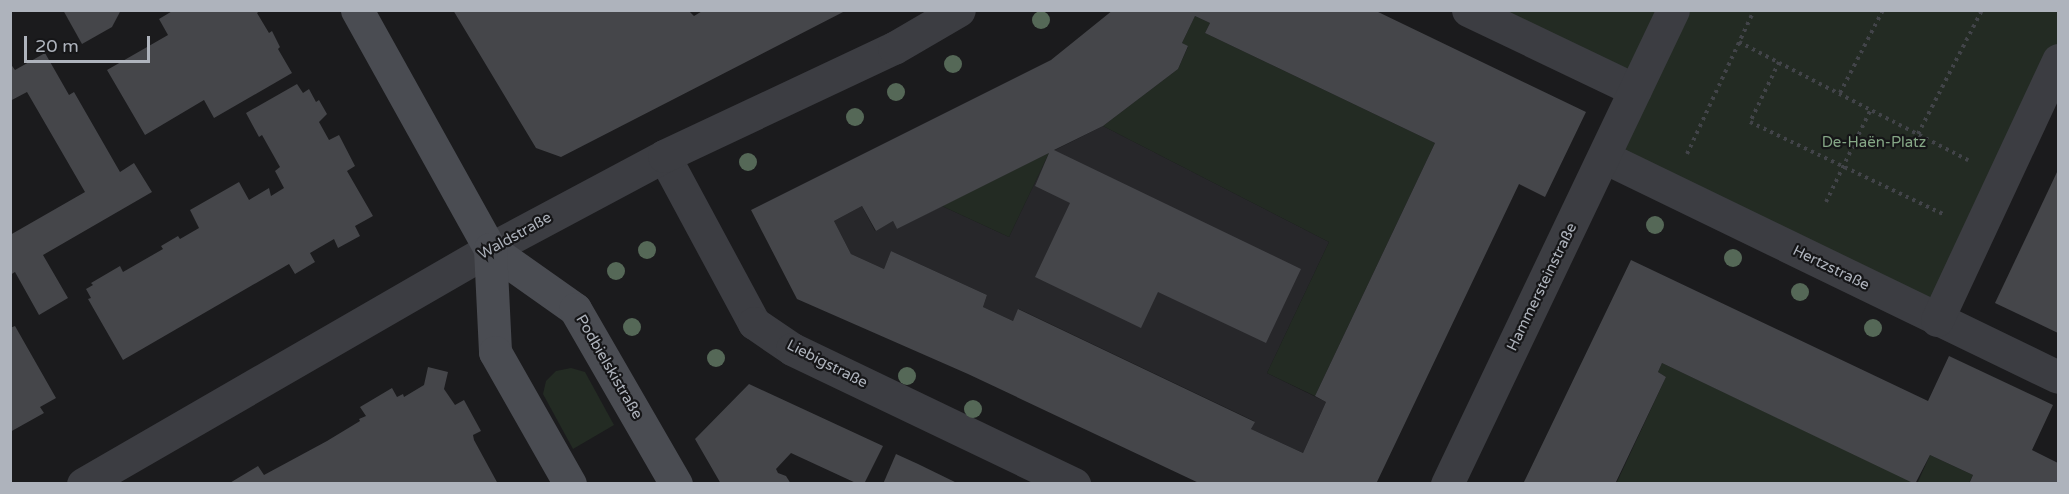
<!DOCTYPE html>
<html>
<head>
<meta charset="utf-8">
<style>
	body { margin:0 }
	#map { position:relative; width:2069px; height:494px; overflow:hidden; background:#1b1b1d; font-family:"Varela Round",sans-serif }
	div>[style] { position:absolute }
	[style*='--x'] { left:calc(var(--x)*1px); top:calc(var(--y)*1px); width:calc(var(--w)*1px); rotate:calc(var(--a)*1deg) }
	.built>* { inset:0; background:#27272a }
	.green>* { inset:0; background:#232b23 }
	.building>* { inset:0; background:#45464a }
	.path>* { height:4px; margin-top:-2px; transform-origin:0; background:repeating-linear-gradient(90deg,#424449 0 3px,transparent 0 7.5px) }
	.minor>* { height:33px; margin:-16.5px; padding:0 16.5px; transform-origin:16.5px; border-radius:16.5px; background:#3c3d42 }
	.secondary>* { height:33px; margin:-16.5px; padding:0 16.5px; transform-origin:16.5px; border-radius:16.5px; background:#4a4c52 }
	.trees>* { width:18px; height:18px; margin:-9px; border-radius:50%; background:#556857 }
	span { translate:-50% -50%; white-space:nowrap; text-align:center; line-height:1.15; -webkit-text-stroke:4.5px #161618; paint-order:stroke }
	.park-label { font-size:15px; color:#85a786 }
	.street-label { font-size:15px; color:#aeb3bc }
	.frame { position:absolute; inset:0; border:12px solid #aeb3bc; pointer-events:none }
	.scale { position:absolute; left:24px; top:36px; width:126px; height:27px; box-sizing:border-box; border:3px solid #aeb3bc; border-top:0; padding-left:8px; font-size:18px; line-height:21px; white-space:nowrap; color:#aeb3bc; -webkit-text-stroke:4px #161618; paint-order:stroke }
</style>
</head>
<body>
<div id="map">
	<div class="built">
		<div style="clip-path:polygon(1103px 126px,1329px 242px,1267px 373px,1326px 402px,1303px 453px,1251px 429px,1254px 421px,1019px 309px,1013px 321px,983px 307px,987px 295px,891px 251px,884px 269px,851px 254px,834px 221px,862px 206px,875px 231px,893px 221px,897px 229px,942px 206px,1009px 237px,1049px 153px)"></div>
	</div>
	<div class="green">
		<div style="clip-path:polygon(1468px 11px,2058px 11px,2058px 60px,1937px 320px,1604px 157px,1634px 90px)"></div>
		<div style="clip-path:polygon(1195px 16px,1210px 23px,1205px 33px,1435px 143px,1315px 396px,1267px 373px,1329px 242px,1103px 126px,1178px 69px,1188px 47px,1182px 43px)"></div>
		<div style="clip-path:polygon(1049px 153px,1009px 237px,942px 206px)"></div>
		<div style="clip-path:polygon(1662px 363px,1915px 483px,1616px 484px,1666px 377px,1658px 372px)"></div>
		<div style="clip-path:polygon(571px 368px,585px 372px,614px 425px,573px 449px,543px 394px,546px 381px,556px 371px)"></div>
		<div style="clip-path:polygon(1930px 455px,1973px 475px,1969px 483px,1917px 484px)"></div>
	</div>
	<div class="building">
		<div style="clip-path:polygon(63px 10px,121px 10px,112px 27px,82px 44px)"></div>
		<div style="clip-path:polygon(174px 10px,261px 10px,257px 13px,269px 33px,272px 31px,280px 47px,278px 49px,292px 73px,214px 118px,204px 100px,145px 135px,107px 70px,168px 35px,159px 19px)"></div>
		<div style="clip-path:polygon(453px 10px,688px 10px,694px 16px,704px 10px,847px 10px,561px 157px,536px 148px)"></div>
		<div style="clip-path:polygon(evenodd,1113px 10px,1374px 10px,1586px 112px,1545px 197px,1519px 184px,1376px 484px,1201px 484px,968px 374px,797px 299px,751px 210px,1051px 60px,1113px 10px,1195px 16px,1210px 23px,1205px 33px,1435px 143px,1315px 396px,1326px 402px,1303px 453px,1251px 429px,1255px 422px,1018px 309px,1013px 321px,983px 307px,987px 295px,891px 251px,884px 269px,851px 254px,834px 221px,862px 206px,876px 231px,893px 221px,897px 229px,1049px 153px,1035px 186px,1070px 203px,1035px 277px,1141px 328px,1158px 292px,1266px 343px,1301px 269px,1054px 150px,1103px 126px,1178px 69px,1188px 46px,1182px 43px,1195px 16px)"></div>
		<div style="clip-path:polygon(45px 53px,69px 95px,74px 92px,120px 172px,134px 163px,152px 192px,43px 255px,68px 298px,39px 315px,15px 272px,10px 275px,10px 235px,85px 192px,27px 92px,10px 101px,10px 63px,15px 70px)"></div>
		<div style="clip-path:polygon(297px 84px,303px 93px,309px 89px,316px 102px,319px 100px,327px 114px,319px 122px,329px 140px,339px 135px,355px 166px,347px 171px,373px 216px,355px 226px,360px 236px,338px 248px,334px 239px,310px 253px,315px 262px,295px 274px,289px 264px,123px 360px,88px 299px,91px 298px,86px 289px,93px 285px,91px 283px,120px 266px,123px 272px,163px 249px,161px 246px,178px 236px,180px 239px,199px 228px,190px 210px,239px 182px,249px 200px,269px 188px,271px 196px,284px 188px,275px 171px,280px 167px,262px 135px,259px 137px,246px 113px)"></div>
		<div style="clip-path:polygon(2058px 170px,2058px 333px,1995px 303px)"></div>
		<div style="clip-path:polygon(1631px 260px,1928px 401px,1949px 356px,2053px 405px,2032px 450px,2058px 463px,2058px 484px,1969px 484px,1973px 475px,1930px 455px,1915px 484px,1662px 363px,1658px 372px,1666px 377px,1615px 484px,1523px 484px)"></div>
		<div style="clip-path:polygon(15px 326px,56px 398px,40px 407px,44px 413px,10px 432px,10px 328px)"></div>
		<div style="clip-path:polygon(428px 367px,448px 372px,444px 389px,455px 405px,464px 400px,481px 431px,473px 435px,474px 440px,498px 484px,228px 484px,258px 466px,264px 475px,327px 441px,360px 421px,359px 419px,366px 416px,360px 407px,392px 388px,397px 397px,403px 394px,404px 397px,424px 385px)"></div>
		<div style="clip-path:polygon(749px 384px,883px 446px,864px 484px,858px 484px,791px 453px,776px 469px,778px 473px,786px 476px,791px 484px,721px 484px,695px 439px)"></div>
		<div style="clip-path:polygon(896px 454px,918px 464px,959px 484px,883px 484px)"></div>
	</div>
	<div class="path">
		<div style="--x:1739;--y:42;--w:258;--a:27.3"></div>
		<div style="--x:1779;--y:62;--w:67;--a:115.8"></div>
		<div style="--x:1750;--y:122;--w:214;--a:25.5"></div>
		<div style="--x:1840;--y:93;--w:93;--a:-62.6"></div>
		<div style="--x:1918;--y:134;--w:140;--a:-62.7"></div>
		<div style="--x:1687;--y:154;--w:159;--a:-65"></div>
		<div style="--x:1826;--y:202;--w:103;--a:-64.2"></div>
	</div>
	<div class="minor">
		<div style="--x:1468;--y:10;--w:185;--a:25.6"></div>
		<div style="--x:664;--y:156;--w:190;--a:61.7"></div>
		<div style="--x:754;--y:323;--w:46;--a:34.4"></div>
		<div style="--x:792;--y:349;--w:313;--a:25.6"></div>
		<div style="--x:1604;--y:157;--w:504;--a:25.85"></div>
		<div style="--x:1937;--y:320;--w:287;--a:-65"></div>
		<div style="--x:83;--y:484;--w:470;--a:-30"></div>
		<div style="--x:490;--y:249;--w:197;--a:-28.1"></div>
		<div style="--x:664;--y:156;--w:254;--a:-25.2"></div>
		<div style="--x:894;--y:48;--w:75;--a:-30.3"></div>
		<div style="--x:1447;--y:484;--w:525;--a:-64.51"></div>
	</div>
	<div class="secondary">
		<div style="--x:357;--y:10;--w:274;--a:60.9"></div>
		<div style="--x:490;--y:249;--w:104;--a:35.2"></div>
		<div style="--x:575;--y:309;--w:202;--a:60"></div>
		<div style="--x:490;--y:249;--w:103;--a:87.2"></div>
		<div style="--x:495;--y:352;--w:152;--a:60.4"></div>
	</div>
	<div class="trees">
		<div style="left:1041px;top:20px"></div>
		<div style="left:953px;top:64px"></div>
		<div style="left:896px;top:92px"></div>
		<div style="left:855px;top:117px"></div>
		<div style="left:748px;top:162px"></div>
		<div style="left:1655px;top:225px"></div>
		<div style="left:647px;top:250px"></div>
		<div style="left:1733px;top:258px"></div>
		<div style="left:616px;top:271px"></div>
		<div style="left:1800px;top:292px"></div>
		<div style="left:632px;top:327px"></div>
		<div style="left:1873px;top:328px"></div>
		<div style="left:716px;top:358px"></div>
		<div style="left:907px;top:376px"></div>
		<div style="left:973px;top:409px"></div>
	</div>
	<div class="park-label">
		<span style="left:1874px;top:143px">De-Haën-Platz</span>
	</div>
	<div class="street-label">
		<span style="left:515px;top:236px;rotate:-29deg">Waldstraße</span>
		<span style="left:1831px;top:268px;rotate:26deg">Hertzstraße</span>
		<span style="left:1542px;top:287px;rotate:-64deg">Hammersteinstraße</span>
		<span style="left:827px;top:364px;rotate:27deg">Liebigstraße</span>
		<span style="left:609px;top:367px;rotate:60deg">Podbielskistraße</span>
	</div>
	<div class="frame"></div>
	<div class="scale">20 m</div>
</div>
</body>
</html>
